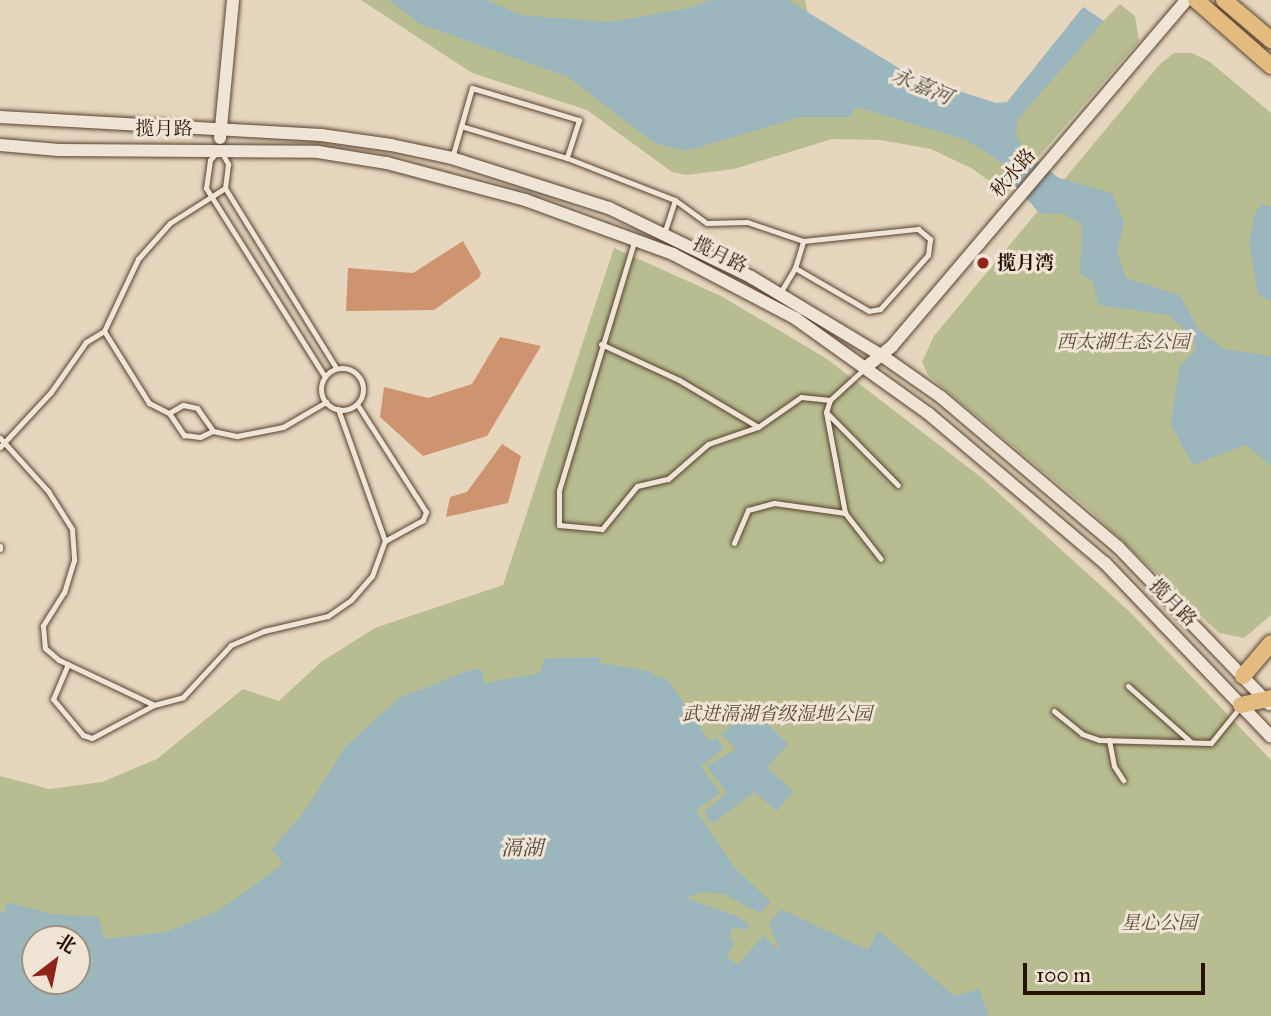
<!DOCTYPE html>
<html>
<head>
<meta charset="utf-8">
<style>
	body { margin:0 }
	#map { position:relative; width:1271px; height:1016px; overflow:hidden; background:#e6d6be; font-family:"IM FELL Great Primer","Noto Serif SC",serif }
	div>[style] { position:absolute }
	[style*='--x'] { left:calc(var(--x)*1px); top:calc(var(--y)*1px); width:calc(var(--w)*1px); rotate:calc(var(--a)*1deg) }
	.green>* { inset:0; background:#b7bd90 }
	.water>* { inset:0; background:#9cb6bd }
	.building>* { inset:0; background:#ce936f }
	.roads { filter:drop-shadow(0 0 2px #584230) drop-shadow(0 0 2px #584230) }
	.service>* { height:5px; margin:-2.5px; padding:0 2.5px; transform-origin:2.5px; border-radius:2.5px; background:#efe4d5 }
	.service>.ring { margin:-2.5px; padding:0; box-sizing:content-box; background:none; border:5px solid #efe4d5; border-radius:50% }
	.tertiary>* { height:12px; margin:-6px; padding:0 6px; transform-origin:6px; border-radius:6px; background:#efe4d5 }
	.primary>* { height:16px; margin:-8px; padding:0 8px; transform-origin:8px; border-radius:8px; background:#e3bb7f }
	.dots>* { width:19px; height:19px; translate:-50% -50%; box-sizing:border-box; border:4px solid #efe4d5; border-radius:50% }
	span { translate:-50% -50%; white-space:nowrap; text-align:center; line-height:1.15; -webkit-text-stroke:6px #efe4d5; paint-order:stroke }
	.street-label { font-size:19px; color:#291100 }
	.poi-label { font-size:19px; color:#291100; font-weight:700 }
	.left { translate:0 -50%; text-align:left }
	.park-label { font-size:19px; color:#5b4d32; font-style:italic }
	.water-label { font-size:21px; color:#514b42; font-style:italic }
	.north { position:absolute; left:21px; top:925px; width:70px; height:70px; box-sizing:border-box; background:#efe4d5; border:2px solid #a09080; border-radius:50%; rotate:32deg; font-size:19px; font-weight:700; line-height:28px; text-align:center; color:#291100 }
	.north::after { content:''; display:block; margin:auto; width:24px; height:32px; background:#8f2418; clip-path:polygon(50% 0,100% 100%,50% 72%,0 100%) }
	.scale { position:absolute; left:1023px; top:963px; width:182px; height:32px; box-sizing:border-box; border:4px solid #291100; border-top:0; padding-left:9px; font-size:21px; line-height:24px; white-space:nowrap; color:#291100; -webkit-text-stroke:5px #efe4d5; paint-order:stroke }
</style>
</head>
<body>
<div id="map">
	<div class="green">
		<div style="clip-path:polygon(361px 0,805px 0,822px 81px,996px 131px,1120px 4px,1135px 16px,1139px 41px,1006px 194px,973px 169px,931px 149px,880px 140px,832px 139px,734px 169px,687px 175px,672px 172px,587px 110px,472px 73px)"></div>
		<div style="clip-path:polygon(1174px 53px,1192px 53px,1210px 62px,1271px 113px,1271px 615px,1244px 638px,1219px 633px,1091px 511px,928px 375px,922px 362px,934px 336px,1160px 64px)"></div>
		<div style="clip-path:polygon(evenodd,614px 248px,721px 296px,827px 359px,982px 478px,1131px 613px,1271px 760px,1271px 1016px,0 1016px,0 776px,49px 789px,102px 782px,157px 759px,243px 689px,279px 701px,321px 662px,375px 628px,503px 585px,614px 248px,35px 939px,77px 939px,77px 981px,35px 981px,35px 939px)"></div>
	</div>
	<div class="water">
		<div style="clip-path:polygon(389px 0,487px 0,521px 15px,609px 22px,689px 8px,711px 0,788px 0,910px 75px,996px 103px,1007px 102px,1083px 7px,1104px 21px,1017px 120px,1016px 136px,1027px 154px,1059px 178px,1112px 193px,1124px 223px,1117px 252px,1126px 278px,1180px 295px,1198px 329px,1224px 349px,1271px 356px,1271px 466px,1246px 445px,1193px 465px,1171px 425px,1179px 367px,1196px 349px,1194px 338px,1168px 315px,1098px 305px,1093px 282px,1080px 273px,1082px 225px,1062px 213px,1040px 214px,1008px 177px,1007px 166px,966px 140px,856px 107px,850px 117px,801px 117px,686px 151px,654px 143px,568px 77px,420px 24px)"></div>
		<div style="clip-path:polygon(1263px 204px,1271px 207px,1271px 301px,1258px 294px,1249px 242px,1256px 210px)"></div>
		<div style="clip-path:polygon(evenodd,601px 657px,600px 663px,644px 670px,669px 681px,709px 741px,716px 737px,724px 748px,701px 766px,720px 793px,696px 810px,735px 868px,771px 902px,760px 913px,724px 894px,704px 892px,685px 898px,737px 916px,750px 925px,746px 930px,733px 927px,729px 938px,735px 944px,726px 956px,738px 965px,763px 935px,780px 951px,769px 923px,781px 909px,868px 950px,878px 930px,954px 996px,979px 989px,989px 1016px,0 1016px,0 912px,4px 913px,8px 902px,51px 914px,98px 917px,105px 939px,166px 932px,218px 911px,283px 864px,272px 849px,304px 812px,346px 746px,399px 698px,472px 669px,481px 669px,485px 683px,540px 673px,545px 658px,601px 657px,35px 939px,77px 939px,77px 981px,35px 981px,35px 939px)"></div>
		<div style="clip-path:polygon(751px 709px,788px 744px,767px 768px,793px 791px,777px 811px,754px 792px,712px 824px,704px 812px,727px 793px,707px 766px,736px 749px,721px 734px)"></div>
	</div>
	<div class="building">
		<div style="clip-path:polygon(463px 241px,481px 273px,479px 278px,434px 310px,346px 311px,348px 268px,413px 273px)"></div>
		<div style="clip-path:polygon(500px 337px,541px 346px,487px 436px,423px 456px,380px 417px,384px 387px,428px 398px,472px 384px)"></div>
		<div style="clip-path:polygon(502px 444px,521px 456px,508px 503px,446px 517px,450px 497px,467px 492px)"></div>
	</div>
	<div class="roads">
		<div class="service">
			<div style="--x:461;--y:126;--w:111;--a:16.8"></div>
			<div style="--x:567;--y:158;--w:116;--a:21.3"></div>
			<div style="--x:675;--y:200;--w:36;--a:108"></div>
			<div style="--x:216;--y:153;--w:9;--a:131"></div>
			<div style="--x:210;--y:160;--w:28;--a:98"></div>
			<div style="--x:206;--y:188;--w:223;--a:57.8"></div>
			<div style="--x:222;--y:153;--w:13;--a:61"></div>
			<div style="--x:228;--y:164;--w:24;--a:97"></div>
			<div style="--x:225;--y:188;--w:211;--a:58.3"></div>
			<div style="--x:452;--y:158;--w:73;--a:-74.1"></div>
			<div style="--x:472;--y:88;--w:112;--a:16.7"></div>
			<div style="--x:579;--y:120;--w:40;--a:108"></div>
			<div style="--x:675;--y:200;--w:39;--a:36"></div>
			<div style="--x:707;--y:223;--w:40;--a:-1.4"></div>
			<div style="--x:747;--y:222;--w:59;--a:18.7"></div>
			<div style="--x:803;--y:241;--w:116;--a:-6"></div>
			<div style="--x:918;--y:229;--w:16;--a:40"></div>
			<div style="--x:930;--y:239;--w:16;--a:97"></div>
			<div style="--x:928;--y:255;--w:72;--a:131.6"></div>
			<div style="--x:880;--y:309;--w:11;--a:170"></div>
			<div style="--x:869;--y:311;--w:86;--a:-149.8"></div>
			<div style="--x:634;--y:242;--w:259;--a:106.8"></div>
			<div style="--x:559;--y:490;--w:35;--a:90"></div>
			<div style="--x:559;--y:525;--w:43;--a:5.3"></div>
			<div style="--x:602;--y:529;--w:55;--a:-50.9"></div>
			<div style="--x:637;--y:486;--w:32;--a:-13"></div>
			<div style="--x:668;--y:479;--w:53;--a:-41.2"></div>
			<div style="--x:708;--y:444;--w:53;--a:-18.8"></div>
			<div style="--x:758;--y:427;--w:52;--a:-34.9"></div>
			<div style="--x:801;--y:397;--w:29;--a:6"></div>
			<div style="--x:830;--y:400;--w:46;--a:-42.4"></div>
			<div style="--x:780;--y:293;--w:29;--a:-59"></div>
			<div style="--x:795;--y:268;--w:28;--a:-73"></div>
			<div style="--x:104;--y:331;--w:85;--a:58"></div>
			<div style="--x:149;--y:403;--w:22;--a:27"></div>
			<div style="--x:169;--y:413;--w:27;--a:56"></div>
			<div style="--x:184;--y:435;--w:16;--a:7"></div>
			<div style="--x:200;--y:437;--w:14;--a:-25"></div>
			<div style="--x:213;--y:431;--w:25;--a:12"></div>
			<div style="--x:237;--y:436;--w:47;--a:-11.1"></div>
			<div style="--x:283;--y:427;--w:50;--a:-30.2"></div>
			<div style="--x:601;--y:344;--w:86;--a:24.8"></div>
			<div style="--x:679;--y:380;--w:92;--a:30.7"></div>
			<div class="ring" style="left:321px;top:368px;width:37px;height:37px"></div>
			<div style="--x:830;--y:400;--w:13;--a:108"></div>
			<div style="--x:826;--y:412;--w:103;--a:79.3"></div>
			<div style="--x:845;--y:513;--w:58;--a:52"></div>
			<div style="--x:357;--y:404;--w:128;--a:57.4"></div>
			<div style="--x:426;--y:512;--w:9;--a:111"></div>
			<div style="--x:423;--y:520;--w:43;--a:151.1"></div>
			<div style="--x:169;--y:413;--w:16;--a:-30"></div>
			<div style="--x:183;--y:405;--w:14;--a:12"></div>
			<div style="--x:197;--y:408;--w:28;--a:55"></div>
			<div style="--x:827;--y:413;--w:101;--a:45.4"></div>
			<div style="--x:0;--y:438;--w:72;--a:47.8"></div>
			<div style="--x:48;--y:491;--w:45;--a:57.7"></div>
			<div style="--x:72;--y:529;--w:31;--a:86"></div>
			<div style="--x:74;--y:560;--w:34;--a:107"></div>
			<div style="--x:64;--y:592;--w:40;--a:122"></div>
			<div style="--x:43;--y:626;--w:22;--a:85"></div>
			<div style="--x:45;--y:648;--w:18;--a:41"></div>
			<div style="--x:59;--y:660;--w:105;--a:25.3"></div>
			<div style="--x:154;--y:705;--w:30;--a:-15"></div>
			<div style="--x:183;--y:697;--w:71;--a:-47.3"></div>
			<div style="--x:231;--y:645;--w:36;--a:-23"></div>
			<div style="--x:264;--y:631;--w:66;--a:-13.2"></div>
			<div style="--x:328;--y:616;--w:28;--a:-35"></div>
			<div style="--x:351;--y:600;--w:32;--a:-49"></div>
			<div style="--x:372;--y:576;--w:37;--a:-70"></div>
			<div style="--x:385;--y:541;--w:140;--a:-109.6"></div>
			<div style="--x:0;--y:447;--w:75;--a:-47.2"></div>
			<div style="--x:51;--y:392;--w:61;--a:-55"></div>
			<div style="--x:86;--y:342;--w:21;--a:-31"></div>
			<div style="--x:104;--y:331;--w:80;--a:-64.7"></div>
			<div style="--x:138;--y:259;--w:48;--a:-48.4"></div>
			<div style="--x:170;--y:223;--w:65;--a:-32.5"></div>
			<div style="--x:734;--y:543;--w:36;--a:-67"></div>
			<div style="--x:748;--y:510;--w:27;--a:-15"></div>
			<div style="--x:774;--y:503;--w:72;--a:8"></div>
			<div style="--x:0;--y:546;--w:3;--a:90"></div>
			<div style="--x:68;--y:664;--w:38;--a:113"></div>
			<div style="--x:53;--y:699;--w:47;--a:50.2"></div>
			<div style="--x:83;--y:735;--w:9;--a:18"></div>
			<div style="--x:92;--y:738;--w:70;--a:-28"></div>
			<div style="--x:1128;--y:686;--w:84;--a:41.6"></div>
			<div style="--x:1054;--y:711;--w:36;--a:39"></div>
			<div style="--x:1082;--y:734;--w:18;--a:19"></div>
			<div style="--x:1099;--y:740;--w:112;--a:1.5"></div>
			<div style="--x:1211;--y:743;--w:46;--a:-51.1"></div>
			<div style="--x:1109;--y:740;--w:26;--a:79"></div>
			<div style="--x:1114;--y:766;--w:17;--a:57"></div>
		</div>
		<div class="tertiary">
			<div style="--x:0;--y:117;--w:322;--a:3.2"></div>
			<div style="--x:321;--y:135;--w:71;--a:8.1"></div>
			<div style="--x:391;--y:145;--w:62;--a:12"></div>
			<div style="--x:452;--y:158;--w:165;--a:17.7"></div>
			<div style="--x:609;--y:208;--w:158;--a:25.9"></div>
			<div style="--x:751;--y:277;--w:152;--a:31"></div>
			<div style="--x:881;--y:355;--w:73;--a:35"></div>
			<div style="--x:941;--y:397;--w:232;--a:40.3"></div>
			<div style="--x:1118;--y:547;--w:218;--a:46.1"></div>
			<div style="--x:220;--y:138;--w:139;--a:-84.6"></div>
			<div style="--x:0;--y:145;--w:59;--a:4.8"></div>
			<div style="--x:59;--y:150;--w:259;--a:0.4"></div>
			<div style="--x:318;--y:152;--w:70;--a:9.1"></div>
			<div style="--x:387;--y:163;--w:143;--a:15"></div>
			<div style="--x:525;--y:200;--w:158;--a:20"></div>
			<div style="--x:673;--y:254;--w:138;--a:27.7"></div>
			<div style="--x:795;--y:318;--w:165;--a:35.6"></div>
			<div style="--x:929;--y:414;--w:231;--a:40.3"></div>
			<div style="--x:1105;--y:563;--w:240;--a:46.3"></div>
			<div style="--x:865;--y:368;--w:35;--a:-39"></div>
			<div style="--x:892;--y:346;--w:454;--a:-49.6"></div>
		</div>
		<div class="primary">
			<div style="--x:1196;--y:0;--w:100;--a:41.3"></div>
			<div style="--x:1224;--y:0;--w:62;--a:40.4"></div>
			<div style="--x:1243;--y:676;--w:43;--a:-49.7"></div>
			<div style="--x:1241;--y:705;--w:31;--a:-13"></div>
		</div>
	</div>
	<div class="dots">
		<div style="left:983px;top:263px;background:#8f2418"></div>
	</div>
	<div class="street-label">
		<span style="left:164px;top:129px">揽月路</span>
		<span style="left:1013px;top:173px;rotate:-49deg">秋水路</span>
		<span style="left:720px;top:255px;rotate:26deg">揽月路</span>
		<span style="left:1173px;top:603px;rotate:45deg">揽月路</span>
	</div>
	<div class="poi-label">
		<span class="left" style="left:997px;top:263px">揽月湾</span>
	</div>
	<div class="park-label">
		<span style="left:1123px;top:342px">西太湖生态公园</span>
		<span style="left:777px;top:714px">武进滆湖省级湿地公园</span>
		<span style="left:1159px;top:923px">星心公园</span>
	</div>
	<div class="water-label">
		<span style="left:922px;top:86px;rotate:23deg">永嘉河</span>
		<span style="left:522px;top:848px">滆湖</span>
	</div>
	<div class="north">北</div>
	<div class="scale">100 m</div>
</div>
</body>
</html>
